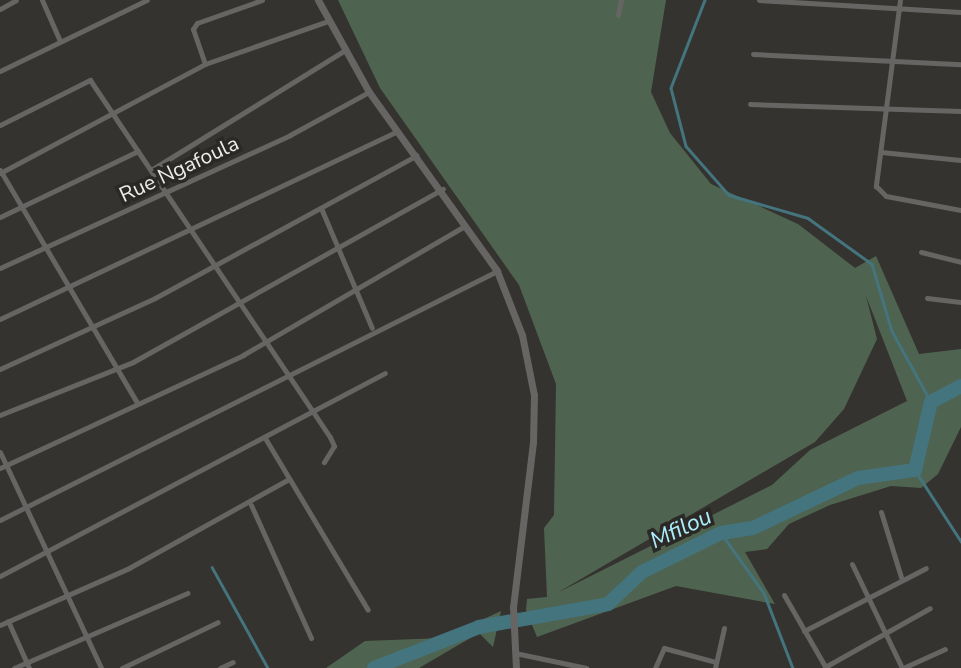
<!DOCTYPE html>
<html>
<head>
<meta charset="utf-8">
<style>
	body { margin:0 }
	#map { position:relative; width:961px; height:668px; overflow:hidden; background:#35332f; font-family:"Nunito Sans",sans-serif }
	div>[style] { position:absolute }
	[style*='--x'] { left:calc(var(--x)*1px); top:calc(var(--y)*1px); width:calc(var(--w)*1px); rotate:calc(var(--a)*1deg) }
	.green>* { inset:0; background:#4f6450 }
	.stream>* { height:2.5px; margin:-1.25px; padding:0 1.25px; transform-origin:1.25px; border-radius:1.25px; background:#44747e }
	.river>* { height:14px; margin:-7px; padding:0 7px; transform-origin:7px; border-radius:7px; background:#44747e }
	.minor>* { height:5px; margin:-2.5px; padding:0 2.5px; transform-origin:2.5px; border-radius:2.5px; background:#676464 }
	.tertiary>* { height:7px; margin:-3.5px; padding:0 3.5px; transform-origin:3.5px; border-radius:3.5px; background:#676464 }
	span { translate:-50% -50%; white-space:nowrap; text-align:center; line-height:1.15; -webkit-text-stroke:7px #2b2925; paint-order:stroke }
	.street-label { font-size:21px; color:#edece9 }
	.water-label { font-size:23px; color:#acedfb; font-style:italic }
</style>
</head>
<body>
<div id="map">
	<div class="green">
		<div style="clip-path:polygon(evenodd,338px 0,666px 0,651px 92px,670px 133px,711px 184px,798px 224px,855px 268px,876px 256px,919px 354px,961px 349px,961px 427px,938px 474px,921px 488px,891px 486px,830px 505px,789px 524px,767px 549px,745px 552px,775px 604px,676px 586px,537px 637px,526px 610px,527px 599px,547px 597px,544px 528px,554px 515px,556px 384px,519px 285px,380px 88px,338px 0,866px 296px,907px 401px,810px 450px,772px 485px,557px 593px,815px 442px,844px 409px,877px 339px,866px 296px)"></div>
		<div style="clip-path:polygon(501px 611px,493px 647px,479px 633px,419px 668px,326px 668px,365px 641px,443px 638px)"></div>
	</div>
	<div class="stream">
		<div style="--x:705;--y:0;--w:94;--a:111.1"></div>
		<div style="--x:671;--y:88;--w:60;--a:75.5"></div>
		<div style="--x:686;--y:146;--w:65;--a:48.7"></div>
		<div style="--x:729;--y:195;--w:82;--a:16.2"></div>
		<div style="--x:808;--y:218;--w:79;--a:35.7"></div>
		<div style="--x:872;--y:264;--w:70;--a:73.4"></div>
		<div style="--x:892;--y:331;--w:81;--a:61.2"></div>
		<div style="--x:915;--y:470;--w:85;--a:57.1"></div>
		<div style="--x:721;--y:533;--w:74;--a:54.4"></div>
		<div style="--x:764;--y:593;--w:80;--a:68.9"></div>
		<div style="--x:212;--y:567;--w:115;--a:61"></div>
	</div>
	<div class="river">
		<div style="--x:374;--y:668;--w:113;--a:-21.3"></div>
		<div style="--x:479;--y:627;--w:131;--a:-10.1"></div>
		<div style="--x:608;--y:604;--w:47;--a:-43.3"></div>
		<div style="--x:642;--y:572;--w:88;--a:-26.3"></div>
		<div style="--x:721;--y:533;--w:32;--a:-9"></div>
		<div style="--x:753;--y:528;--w:116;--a:-25.5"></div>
		<div style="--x:858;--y:478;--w:58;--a:-8"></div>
		<div style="--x:915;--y:470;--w:70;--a:-76.8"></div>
		<div style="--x:931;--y:402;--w:34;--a:-28"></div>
	</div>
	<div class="minor">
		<div style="--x:42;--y:0;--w:45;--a:66.3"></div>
		<div style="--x:759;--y:0;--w:202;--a:3.4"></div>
		<div style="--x:900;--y:0;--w:188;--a:97.4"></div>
		<div style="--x:876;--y:186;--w:14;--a:45"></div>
		<div style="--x:886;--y:196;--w:76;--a:10.6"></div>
		<div style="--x:0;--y:9;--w:18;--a:-29"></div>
		<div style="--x:618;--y:15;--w:15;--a:-79"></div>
		<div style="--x:753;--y:54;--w:208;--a:2.8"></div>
		<div style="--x:205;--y:64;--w:37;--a:-109"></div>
		<div style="--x:193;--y:29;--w:7;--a:-56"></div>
		<div style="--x:197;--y:23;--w:69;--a:-19.5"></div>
		<div style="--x:0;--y:71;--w:163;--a:-25.8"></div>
		<div style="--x:750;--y:104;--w:211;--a:1.9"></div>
		<div style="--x:0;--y:125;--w:101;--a:-26.6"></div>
		<div style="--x:90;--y:80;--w:430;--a:56.1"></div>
		<div style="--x:330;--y:437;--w:10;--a:66"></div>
		<div style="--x:334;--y:446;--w:19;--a:122"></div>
		<div style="--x:881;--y:152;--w:80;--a:5.7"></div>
		<div style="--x:0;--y:170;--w:270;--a:59.5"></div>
		<div style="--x:151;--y:170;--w:227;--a:-31.7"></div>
		<div style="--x:0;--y:173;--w:232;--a:-28"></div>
		<div style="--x:205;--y:64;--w:130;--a:-19.3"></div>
		<div style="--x:321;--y:208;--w:130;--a:67"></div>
		<div style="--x:0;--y:217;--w:153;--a:-25.6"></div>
		<div style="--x:921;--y:252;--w:41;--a:14"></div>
		<div style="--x:0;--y:268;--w:319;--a:-24.6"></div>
		<div style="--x:290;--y:135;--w:90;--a:-28.6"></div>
		<div style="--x:927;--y:298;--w:34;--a:7"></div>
		<div style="--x:0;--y:319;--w:440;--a:-25.3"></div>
		<div style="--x:0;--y:369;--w:170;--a:-24.6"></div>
		<div style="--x:155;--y:298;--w:298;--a:-28.6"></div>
		<div style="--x:0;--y:415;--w:143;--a:-21.7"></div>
		<div style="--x:133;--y:362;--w:355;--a:-29.2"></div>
		<div style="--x:265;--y:438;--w:200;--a:59.1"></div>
		<div style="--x:0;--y:452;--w:238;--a:64.9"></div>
		<div style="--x:0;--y:468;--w:268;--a:-24.9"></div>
		<div style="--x:243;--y:355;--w:257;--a:-30.2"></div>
		<div style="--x:251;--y:505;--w:146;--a:65.7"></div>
		<div style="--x:881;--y:512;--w:68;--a:72.9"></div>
		<div style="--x:0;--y:520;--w:556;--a:-26.61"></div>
		<div style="--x:852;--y:564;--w:115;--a:64.3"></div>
		<div style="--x:0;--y:576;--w:435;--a:-27.8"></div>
		<div style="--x:784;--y:595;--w:84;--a:60.1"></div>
		<div style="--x:8;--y:621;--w:51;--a:65.9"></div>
		<div style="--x:0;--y:625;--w:141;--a:-23.8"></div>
		<div style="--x:129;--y:568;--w:181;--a:-29.1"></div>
		<div style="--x:804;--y:631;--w:137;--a:-27.3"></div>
		<div style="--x:515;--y:653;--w:73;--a:11.9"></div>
		<div style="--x:825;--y:667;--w:120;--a:-29.3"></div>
		<div style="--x:14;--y:668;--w:189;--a:-23.4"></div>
		<div style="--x:122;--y:668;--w:106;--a:-25.6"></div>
		<div style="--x:220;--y:668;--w:14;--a:-25"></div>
		<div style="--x:655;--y:668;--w:22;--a:-66"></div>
		<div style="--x:664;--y:648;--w:54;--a:15.1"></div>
		<div style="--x:715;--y:668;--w:41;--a:-77.3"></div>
		<div style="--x:903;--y:668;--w:46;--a:-24.3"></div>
	</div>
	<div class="tertiary">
		<div style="--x:318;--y:0;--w:105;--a:61"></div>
		<div style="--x:369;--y:92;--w:220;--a:54.4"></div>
		<div style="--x:497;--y:271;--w:69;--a:68.7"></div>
		<div style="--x:522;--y:335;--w:61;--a:78.7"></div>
		<div style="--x:534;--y:395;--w:47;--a:91.2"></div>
		<div style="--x:533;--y:442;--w:166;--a:96.9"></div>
		<div style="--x:513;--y:607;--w:61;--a:87.2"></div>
	</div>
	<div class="street-label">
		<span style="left:179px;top:169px;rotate:-25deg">Rue Ngafoula</span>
	</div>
	<div class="water-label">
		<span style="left:681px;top:529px;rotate:-25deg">Mfilou</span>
	</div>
</div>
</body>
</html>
